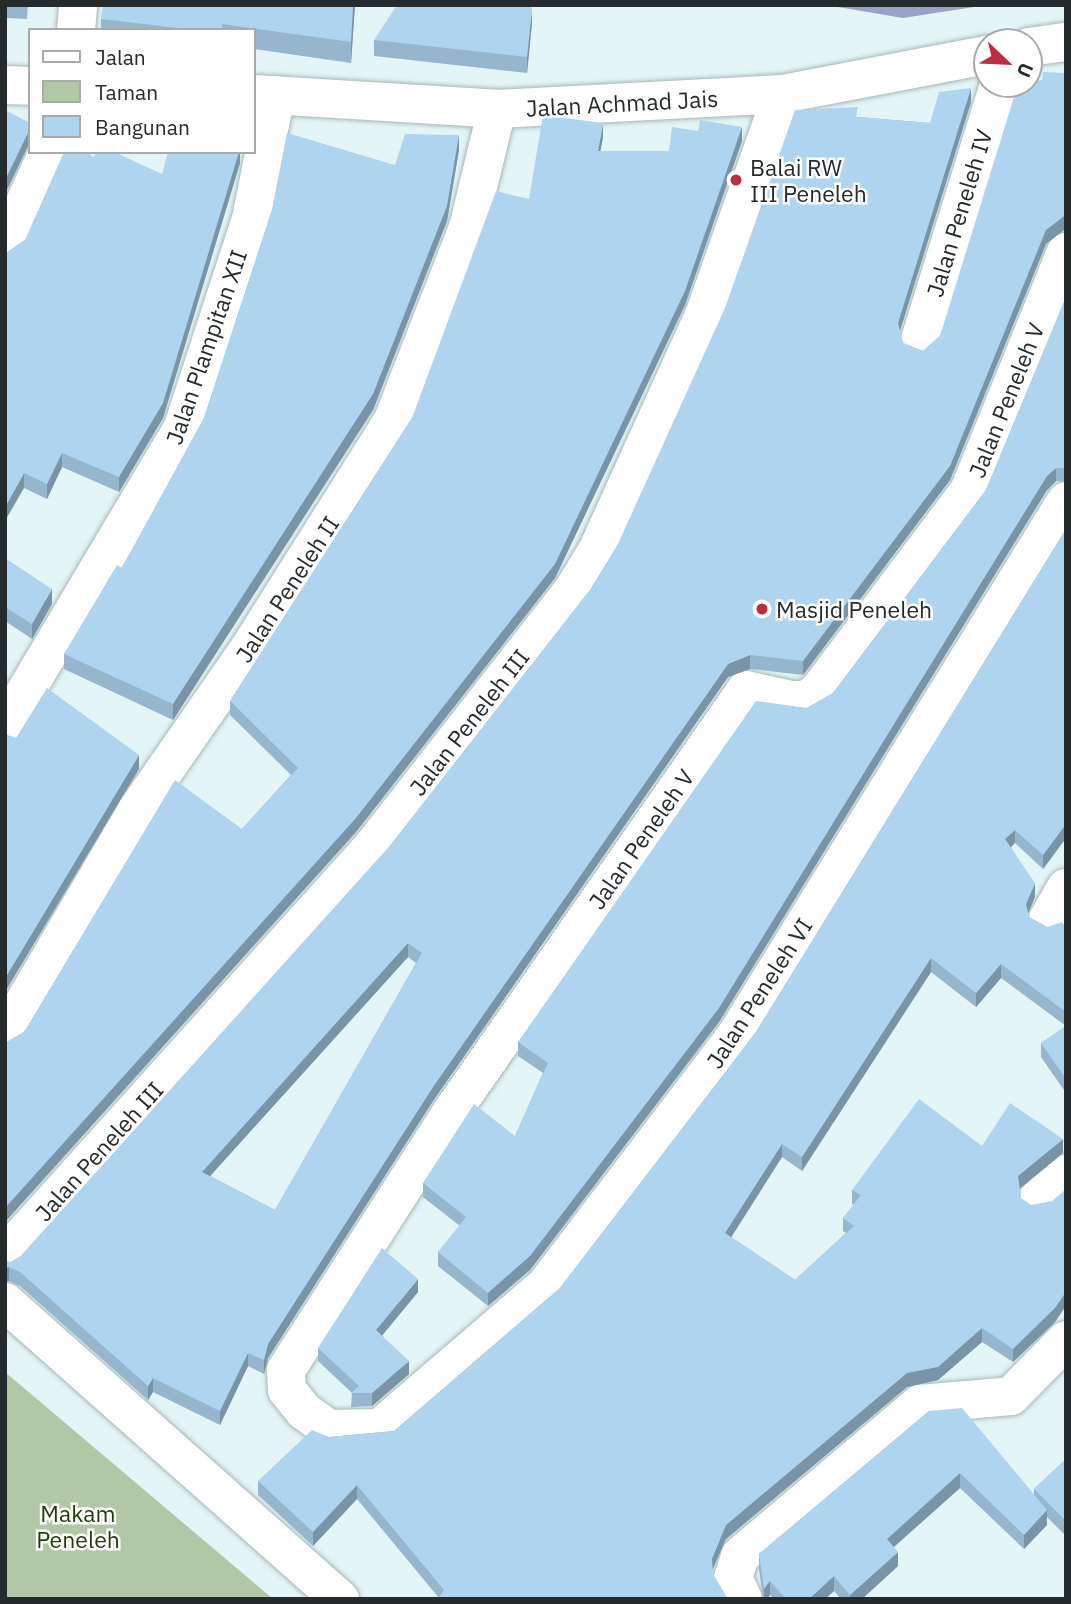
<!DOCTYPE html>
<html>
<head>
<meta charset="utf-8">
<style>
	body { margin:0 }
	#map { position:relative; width:1071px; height:1604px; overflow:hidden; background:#e4f5f7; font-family:"IBM Plex Sans",sans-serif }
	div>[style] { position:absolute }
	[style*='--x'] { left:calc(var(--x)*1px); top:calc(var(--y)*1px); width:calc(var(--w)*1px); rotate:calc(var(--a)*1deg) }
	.green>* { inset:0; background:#b2c7a6 }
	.water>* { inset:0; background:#9aa3c7 }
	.roads { filter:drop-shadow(0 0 2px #a7b7b9) drop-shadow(0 0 2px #a7b7b9) }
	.minor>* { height:38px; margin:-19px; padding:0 19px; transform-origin:19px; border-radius:19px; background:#fff }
	.tertiary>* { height:38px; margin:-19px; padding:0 19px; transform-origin:19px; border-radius:19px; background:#fff }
	.wall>* { inset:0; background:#96b6ce }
	.shaded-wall>* { inset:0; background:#7a94a7 }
	.building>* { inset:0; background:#afd4ef }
	.dots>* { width:19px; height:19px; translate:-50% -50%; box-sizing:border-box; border:4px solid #fff; border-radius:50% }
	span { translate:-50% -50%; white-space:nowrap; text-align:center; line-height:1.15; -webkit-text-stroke:5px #fff; paint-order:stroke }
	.street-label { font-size:23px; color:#252b2c }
	.poi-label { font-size:23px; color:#252b2c }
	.left { translate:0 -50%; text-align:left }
	.park-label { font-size:23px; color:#1e3c07 }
	.frame { position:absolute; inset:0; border:7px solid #252b2c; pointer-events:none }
	.legend { position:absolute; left:28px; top:28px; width:228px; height:126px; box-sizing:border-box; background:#fff; border:2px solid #a8aaab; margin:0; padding:9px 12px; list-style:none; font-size:21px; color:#252b2c }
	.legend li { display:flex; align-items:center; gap:14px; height:35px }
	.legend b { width:35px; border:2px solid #a8aaab }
	.north { position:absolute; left:973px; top:28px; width:70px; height:70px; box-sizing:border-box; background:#fff; border:2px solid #a8aaab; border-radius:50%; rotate:113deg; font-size:19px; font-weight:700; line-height:28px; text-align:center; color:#252b2c }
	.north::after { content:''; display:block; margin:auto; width:24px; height:32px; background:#bd2c3f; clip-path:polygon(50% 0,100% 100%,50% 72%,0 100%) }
</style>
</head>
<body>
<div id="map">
	<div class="green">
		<div style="clip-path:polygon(5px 1372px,273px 1599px,5px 1599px)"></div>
	</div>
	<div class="water">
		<div style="clip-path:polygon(826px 5px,987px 5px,903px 18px)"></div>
	</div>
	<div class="roads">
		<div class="minor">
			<div style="--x:76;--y:30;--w:25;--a:-85"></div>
			<div style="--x:5;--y:246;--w:103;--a:-65.4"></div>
			<div style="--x:1066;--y:252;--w:258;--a:112.1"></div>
			<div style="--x:969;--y:491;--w:249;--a:127"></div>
			<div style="--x:819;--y:690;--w:16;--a:140"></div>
			<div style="--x:807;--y:700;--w:16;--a:180"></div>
			<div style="--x:791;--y:700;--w:46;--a:-167.5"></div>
			<div style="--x:746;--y:690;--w:516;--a:124.89"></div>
			<div style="--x:451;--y:1113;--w:305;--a:122.7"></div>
			<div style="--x:286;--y:1370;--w:20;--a:87"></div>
			<div style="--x:287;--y:1390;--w:27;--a:51"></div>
			<div style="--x:304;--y:1411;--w:31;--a:36"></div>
			<div style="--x:329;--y:1429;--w:51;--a:-1.1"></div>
			<div style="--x:380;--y:1428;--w:219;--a:-40.7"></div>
			<div style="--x:546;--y:1285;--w:315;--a:-52.7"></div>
			<div style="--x:737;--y:1034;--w:626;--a:-58.31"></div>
			<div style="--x:919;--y:343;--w:271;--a:-72.8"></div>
			<div style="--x:5;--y:726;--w:348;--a:-59.2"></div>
			<div style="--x:183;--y:427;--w:219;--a:-71.9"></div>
			<div style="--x:251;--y:219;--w:126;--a:-78.6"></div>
			<div style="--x:1048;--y:919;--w:36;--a:-60"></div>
			<div style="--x:5;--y:1035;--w:261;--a:-59.6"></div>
			<div style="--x:137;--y:810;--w:193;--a:-55.2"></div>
			<div style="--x:247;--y:652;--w:274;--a:-57.8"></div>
			<div style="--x:393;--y:420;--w:206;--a:-68.7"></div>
			<div style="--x:468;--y:228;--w:122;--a:-76.3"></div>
			<div style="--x:1038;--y:1198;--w:37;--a:-41"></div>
			<div style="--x:5;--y:1255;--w:550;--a:-48.02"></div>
			<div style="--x:373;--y:846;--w:325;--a:-52"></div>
			<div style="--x:573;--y:590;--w:46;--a:-58.4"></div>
			<div style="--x:597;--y:551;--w:261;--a:-65.6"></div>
			<div style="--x:705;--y:313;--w:232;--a:-70.6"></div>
			<div style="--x:5;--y:1302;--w:448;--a:41.6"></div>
			<div style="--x:743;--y:1599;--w:23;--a:-115"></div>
			<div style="--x:733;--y:1578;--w:23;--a:-72"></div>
			<div style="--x:740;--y:1556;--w:236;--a:-40.2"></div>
			<div style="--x:920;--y:1404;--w:91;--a:-5"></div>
			<div style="--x:1011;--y:1396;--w:78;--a:-45.5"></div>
		</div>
		<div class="tertiary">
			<div style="--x:1029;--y:47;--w:37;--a:-8"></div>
			<div style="--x:5;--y:85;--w:25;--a:2"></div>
			<div style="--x:254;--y:94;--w:243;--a:3.5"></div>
			<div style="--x:497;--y:109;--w:285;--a:-3"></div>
			<div style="--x:782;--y:94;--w:209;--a:-10.8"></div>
		</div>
	</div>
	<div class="wall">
		<div style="clip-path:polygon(5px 5px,28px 5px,27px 19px,5px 18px)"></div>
		<div style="clip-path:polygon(355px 5px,351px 63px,254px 49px,254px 30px,101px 30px,101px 19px)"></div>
		<div style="clip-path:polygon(532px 23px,527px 73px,374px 56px,374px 40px)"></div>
		<div style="clip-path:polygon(evenodd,1066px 73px,1066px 231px,1064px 230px,1046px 244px,950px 480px,803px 675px,750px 669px,728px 677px,433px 1101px,268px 1358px,264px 1374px,248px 1366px,220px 1425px,153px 1392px,148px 1400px,20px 1286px,9px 1281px,5px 1282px,5px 1261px,11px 1262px,21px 1256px,389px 847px,590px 590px,617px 546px,858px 117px,930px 123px,971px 102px,900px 331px,903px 343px,923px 351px,940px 336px,1042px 80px,1066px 73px,408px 957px,416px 963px,275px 1210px,210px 1176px,408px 957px)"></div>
		<div style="clip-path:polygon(603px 137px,600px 151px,669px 151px,742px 141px,685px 305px,555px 578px,356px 832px,5px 1222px,5px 1043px,24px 1032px,242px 829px,291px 775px,230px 715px,230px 701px,412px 418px,529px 199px)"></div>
		<div style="clip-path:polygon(459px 150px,447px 221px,373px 410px,173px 720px,64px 669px,64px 654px,122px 568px,204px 418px,272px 210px,395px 165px)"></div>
		<div style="clip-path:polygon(240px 152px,240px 163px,163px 418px,119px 492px,62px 467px,47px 499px,24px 488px,6px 253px,25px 240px,94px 157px,162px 174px)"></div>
		<div style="clip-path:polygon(1066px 297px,1066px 482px,1056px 481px,1047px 490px,719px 1022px,530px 1270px,488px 1306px,438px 1266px,438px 1252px,460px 1226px,423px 1197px,423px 1183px,515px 1136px,543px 1073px,518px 1056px,518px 1042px,807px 708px,833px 693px,986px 490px)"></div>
		<div style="clip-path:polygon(1066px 529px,1066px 838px,1043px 869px,1015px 843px,1011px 847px,1035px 897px,1028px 913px,1029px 917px,1047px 927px,1066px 928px,1066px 1026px,1001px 978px,976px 1007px,931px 972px,802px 1171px,782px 1157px,731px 1237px,795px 1280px,846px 1233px,843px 1231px,843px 1218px,854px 1205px,852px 1204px,852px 1190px,982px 1146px,1063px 1153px,1020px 1189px,1021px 1198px,1055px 1322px,1013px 1362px,982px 1342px,938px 1380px,907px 1387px,726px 1539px,439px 1598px,357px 1499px,313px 1546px,258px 1495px,258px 1481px,329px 1437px,394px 1431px,560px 1288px,756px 1032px)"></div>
		<div style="clip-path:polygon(5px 558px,52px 604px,32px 639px,5px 621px)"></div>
		<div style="clip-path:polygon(1066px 1026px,1066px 1093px,1041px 1057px,1041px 1043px)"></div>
		<div style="clip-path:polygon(418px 1292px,382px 1335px,409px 1374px,372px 1406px,351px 1407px,352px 1393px,318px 1361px,318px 1348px)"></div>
		<div style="clip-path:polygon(929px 1411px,1034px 1495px,1034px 1489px,1066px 1459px,1066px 1536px,1047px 1517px,1047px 1525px,1024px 1549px,960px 1488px,894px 1547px,898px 1566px,862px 1599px,841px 1599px,834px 1591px,825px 1599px,774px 1599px,770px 1595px,767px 1599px,763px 1599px,759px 1569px,759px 1554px)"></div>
	</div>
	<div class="shaded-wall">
		<div style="clip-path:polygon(353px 5px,355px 5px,351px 63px,351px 42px)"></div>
		<div style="clip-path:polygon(532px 8px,532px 23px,527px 73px,527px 57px)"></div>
		<div style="clip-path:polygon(971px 88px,971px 102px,898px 337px,898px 323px)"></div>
		<div style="clip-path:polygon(603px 123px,603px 137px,598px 165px,598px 151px)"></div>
		<div style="clip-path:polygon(742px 127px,742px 141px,685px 305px,555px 578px,356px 832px,5px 1222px,5px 1208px)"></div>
		<div style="clip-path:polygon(30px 128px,30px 142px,5px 194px,5px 180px)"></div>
		<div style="clip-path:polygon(459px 135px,459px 150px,447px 221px,373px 410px,173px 720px,173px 704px)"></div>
		<div style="clip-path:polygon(239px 152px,240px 152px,240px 163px,163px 418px,119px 492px,119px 477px)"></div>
		<div style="clip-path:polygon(1064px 216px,1064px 230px,1046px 244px,950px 480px,803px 675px,803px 661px,1046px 230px)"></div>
		<div style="clip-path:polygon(62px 453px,62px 467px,47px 499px,47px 484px)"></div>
		<div style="clip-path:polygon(1056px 468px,1056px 481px,1047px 490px,719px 1022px,530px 1270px,488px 1306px,488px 1293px,1047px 476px)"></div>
		<div style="clip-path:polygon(24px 473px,24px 488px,5px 521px,5px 507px)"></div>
		<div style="clip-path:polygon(52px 589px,52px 604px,32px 639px,32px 624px)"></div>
		<div style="clip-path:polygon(750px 655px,750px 669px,728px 677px,433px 1101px,268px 1358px,264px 1374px,264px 1360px,268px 1344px,433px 1087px,728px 664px)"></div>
		<div style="clip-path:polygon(139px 755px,139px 769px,5px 992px,5px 978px)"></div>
		<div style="clip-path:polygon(1066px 824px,1066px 838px,1043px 869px,1043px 855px)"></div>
		<div style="clip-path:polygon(1015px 830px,1015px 843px,1005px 853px,1005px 839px)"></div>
		<div style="clip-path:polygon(1035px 883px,1035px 897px,1026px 918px,1026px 904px)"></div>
		<div style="clip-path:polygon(408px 943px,408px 957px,202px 1185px,202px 1172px)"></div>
		<div style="clip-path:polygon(931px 958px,931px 972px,802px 1171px,802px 1157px)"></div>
		<div style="clip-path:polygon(1001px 964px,1001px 978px,976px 1007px,976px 993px)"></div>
		<div style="clip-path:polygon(1063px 1139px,1063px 1153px,1018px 1190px,1018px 1176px)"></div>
		<div style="clip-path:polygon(782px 1144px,782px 1157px,725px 1247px,725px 1233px)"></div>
		<div style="clip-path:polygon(9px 1267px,9px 1281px,5px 1282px,5px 1268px)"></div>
		<div style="clip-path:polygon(418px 1279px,418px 1292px,376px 1343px,376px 1330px)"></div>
		<div style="clip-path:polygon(1066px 1292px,1066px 1306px,1055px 1322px,1013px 1362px,1013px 1349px)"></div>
		<div style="clip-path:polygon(982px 1328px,982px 1342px,938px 1380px,907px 1387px,726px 1539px,712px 1571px,712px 1558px,726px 1525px,907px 1373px)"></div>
		<div style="clip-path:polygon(248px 1353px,248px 1366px,220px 1425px,220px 1411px)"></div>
		<div style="clip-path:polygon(409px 1361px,409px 1374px,372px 1406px,372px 1393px)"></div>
		<div style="clip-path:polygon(153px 1378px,153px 1392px,148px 1400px,148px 1386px)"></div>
		<div style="clip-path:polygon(960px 1473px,960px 1488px,887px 1553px,887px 1539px)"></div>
		<div style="clip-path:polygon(357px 1485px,357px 1499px,313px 1546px,313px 1532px)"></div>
		<div style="clip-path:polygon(1047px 1510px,1047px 1525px,1024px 1549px,1024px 1535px)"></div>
		<div style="clip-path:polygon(898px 1552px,898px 1566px,862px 1599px,850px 1599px,850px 1595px)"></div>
		<div style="clip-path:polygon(834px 1576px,834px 1591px,825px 1599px,809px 1599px)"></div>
		<div style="clip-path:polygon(770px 1581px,770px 1595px,767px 1599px,764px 1599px,764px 1589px)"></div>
	</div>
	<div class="building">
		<div style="clip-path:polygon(103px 5px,353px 5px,351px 42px,222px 24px,222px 30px,196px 30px,101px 19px)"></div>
		<div style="clip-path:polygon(397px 5px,527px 5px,532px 8px,527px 57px,374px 40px)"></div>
		<div style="clip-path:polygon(evenodd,1043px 72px,1066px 73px,1066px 217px,1064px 216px,1046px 230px,950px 466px,803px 661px,750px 655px,728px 664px,433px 1087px,268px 1344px,264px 1360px,248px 1353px,220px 1411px,153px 1378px,148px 1386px,20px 1272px,9px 1267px,5px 1268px,5px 1261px,11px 1262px,21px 1256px,389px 847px,590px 590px,617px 546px,725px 308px,795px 110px,858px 107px,856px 117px,930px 123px,939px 92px,971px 88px,898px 323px,903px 343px,923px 351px,940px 336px,1018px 84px,1029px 84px,1029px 82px,1042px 80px,1043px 72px,408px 943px,422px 953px,275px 1210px,202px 1172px,408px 943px)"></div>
		<div style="clip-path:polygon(5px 110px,30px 123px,30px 128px,5px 180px)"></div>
		<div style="clip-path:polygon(543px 115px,603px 123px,598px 151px,669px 151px,672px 127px,698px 131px,700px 120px,742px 127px,685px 291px,555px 564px,356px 818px,5px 1208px,5px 1195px,7px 1193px,5px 1192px,5px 1043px,24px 1032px,175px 780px,242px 829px,298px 768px,230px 701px,412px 418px,496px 191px,529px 199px)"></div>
		<div style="clip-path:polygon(287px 133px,395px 165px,405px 134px,459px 135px,447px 206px,373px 394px,173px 704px,64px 654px,117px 565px,122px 568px,204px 418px,272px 210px)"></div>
		<div style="clip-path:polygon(64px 152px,86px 152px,94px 157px,96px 152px,114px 152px,162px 174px,168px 152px,239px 152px,163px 403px,119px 477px,62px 453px,47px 484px,24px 473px,5px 507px,5px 253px,6px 253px,25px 240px)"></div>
		<div style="clip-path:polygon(1066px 297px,1066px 468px,1056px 468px,1047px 476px,719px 1008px,530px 1256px,488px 1293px,438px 1252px,466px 1217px,423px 1183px,474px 1104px,515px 1136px,548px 1063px,518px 1042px,756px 701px,807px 708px,833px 693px,986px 490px)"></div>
		<div style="clip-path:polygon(1066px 529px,1066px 824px,1043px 855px,1015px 830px,1005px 839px,1035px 883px,1026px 904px,1029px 917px,1047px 927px,1062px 922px,1066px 928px,1066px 1012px,1001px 964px,976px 993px,931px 958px,802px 1157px,782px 1144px,725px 1233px,795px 1280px,854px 1226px,843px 1218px,861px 1195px,852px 1190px,919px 1099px,982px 1146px,1010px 1103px,1063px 1139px,1018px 1176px,1021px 1198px,1031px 1205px,1052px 1201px,1066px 1189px,1066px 1292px,1055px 1308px,1013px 1349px,982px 1328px,938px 1367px,907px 1373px,726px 1525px,712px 1558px,713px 1574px,728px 1599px,438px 1599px,444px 1590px,357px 1485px,313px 1532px,258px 1481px,312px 1430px,329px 1437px,394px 1431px,560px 1288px,756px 1032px)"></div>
		<div style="clip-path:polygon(5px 558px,52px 589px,32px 624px,5px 607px)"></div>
		<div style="clip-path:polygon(47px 688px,139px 755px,5px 978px,5px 734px,16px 738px)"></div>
		<div style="clip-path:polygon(1066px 1026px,1066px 1079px,1041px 1043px)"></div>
		<div style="clip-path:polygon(382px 1248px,418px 1279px,376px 1330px,409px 1361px,372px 1393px,351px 1393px,359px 1386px,318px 1348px)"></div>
		<div style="clip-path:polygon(962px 1408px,1047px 1510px,1024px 1535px,960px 1473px,887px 1539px,898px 1552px,850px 1595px,834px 1576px,809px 1599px,786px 1599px,770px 1581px,764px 1589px,759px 1554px,929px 1411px)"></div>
		<div style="clip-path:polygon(1066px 1459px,1066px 1521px,1034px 1489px)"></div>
	</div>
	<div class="dots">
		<div style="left:736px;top:180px;background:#bd2c3f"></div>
		<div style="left:762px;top:609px;background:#bd2c3f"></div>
	</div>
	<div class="street-label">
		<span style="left:622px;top:103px;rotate:-3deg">Jalan Achmad Jais</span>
		<span style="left:959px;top:213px;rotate:-73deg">Jalan Peneleh IV</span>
		<span style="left:206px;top:347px;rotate:-71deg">Jalan Plampitan XII</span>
		<span style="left:1006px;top:400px;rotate:-68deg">Jalan Peneleh V</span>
		<span style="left:287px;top:589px;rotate:-57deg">Jalan Peneleh II</span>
		<span style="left:469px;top:722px;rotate:-52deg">Jalan Peneleh III</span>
		<span style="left:641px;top:839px;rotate:-55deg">Jalan Peneleh V</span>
		<span style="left:759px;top:993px;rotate:-57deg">Jalan Peneleh VI</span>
		<span style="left:99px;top:1151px;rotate:-48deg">Jalan Peneleh III</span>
	</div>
	<div class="poi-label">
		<span class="left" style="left:750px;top:180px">Balai RW<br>III Peneleh</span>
		<span class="left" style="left:776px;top:609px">Masjid Peneleh</span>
	</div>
	<div class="park-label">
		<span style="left:78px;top:1526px">Makam<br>Peneleh</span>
	</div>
	<div class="frame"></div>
	<ul class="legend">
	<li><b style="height:9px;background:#fff"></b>Jalan</li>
	<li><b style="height:19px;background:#b2c7a6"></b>Taman</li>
	<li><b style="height:19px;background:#afd4ef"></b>Bangunan</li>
	</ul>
	<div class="north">U</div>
</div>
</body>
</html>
